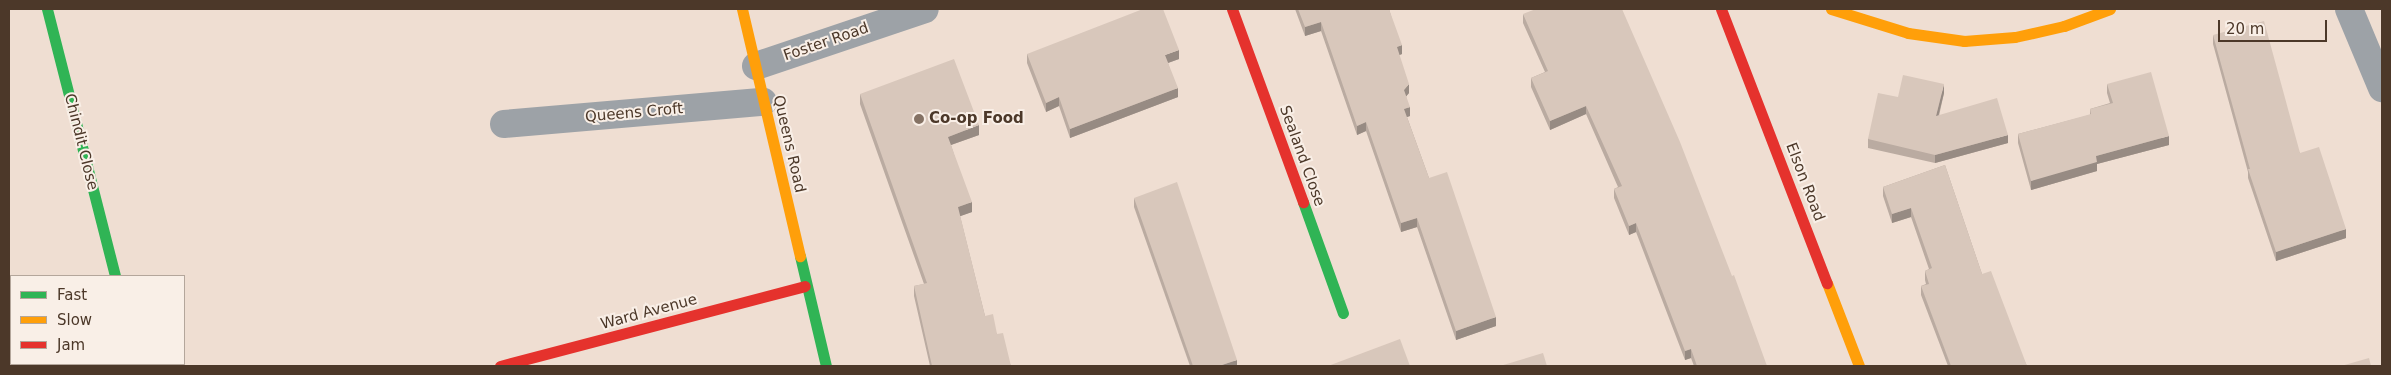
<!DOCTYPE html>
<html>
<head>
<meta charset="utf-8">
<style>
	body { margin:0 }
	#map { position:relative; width:2391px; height:375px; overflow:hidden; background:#efded2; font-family:"DejaVu Sans",sans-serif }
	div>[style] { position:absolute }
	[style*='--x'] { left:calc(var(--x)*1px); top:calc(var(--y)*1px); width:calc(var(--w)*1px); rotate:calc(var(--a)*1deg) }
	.street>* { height:28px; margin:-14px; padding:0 14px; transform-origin:14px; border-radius:14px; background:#9da2a7 }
	.fast>* { height:11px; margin:-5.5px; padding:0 5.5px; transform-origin:5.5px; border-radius:5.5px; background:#30b455 }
	.slow>* { height:11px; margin:-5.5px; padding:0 5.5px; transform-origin:5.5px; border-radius:5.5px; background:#ff9f0a }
	.jam>* { height:11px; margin:-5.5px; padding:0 5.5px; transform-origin:5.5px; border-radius:5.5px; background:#e5322d }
	.wall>* { inset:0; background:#baaba1 }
	.shaded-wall>* { inset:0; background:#978b83 }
	.building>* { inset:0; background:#d8c7bb }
	.dots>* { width:14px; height:14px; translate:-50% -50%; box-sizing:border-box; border:2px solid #f9efe7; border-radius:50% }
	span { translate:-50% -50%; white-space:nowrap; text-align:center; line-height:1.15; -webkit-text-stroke:4px #f9efe7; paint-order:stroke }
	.street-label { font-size:15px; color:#4c3829 }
	.poi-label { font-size:15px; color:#4c3829; font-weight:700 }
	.left { translate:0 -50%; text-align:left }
	.frame { position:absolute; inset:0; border:10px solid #4c3829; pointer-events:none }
	.legend { position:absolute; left:10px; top:275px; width:175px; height:90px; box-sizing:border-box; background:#f9efe7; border:1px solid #b4a69b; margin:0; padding:6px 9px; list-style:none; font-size:15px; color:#4c3829 }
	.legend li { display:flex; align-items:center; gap:10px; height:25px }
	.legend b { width:25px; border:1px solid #b4a69b }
	.scale { position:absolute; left:2218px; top:20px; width:109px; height:22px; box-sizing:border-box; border:2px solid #4c3829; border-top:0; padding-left:6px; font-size:15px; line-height:18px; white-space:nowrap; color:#4c3829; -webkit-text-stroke:4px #f9efe7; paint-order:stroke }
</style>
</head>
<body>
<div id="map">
	<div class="street">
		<div style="--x:2349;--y:9;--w:86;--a:67.3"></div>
		<div style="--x:756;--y:66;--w:178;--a:-18.6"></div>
		<div style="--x:504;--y:124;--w:260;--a:-4.9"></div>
		<div style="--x:137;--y:364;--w:2;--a:63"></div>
	</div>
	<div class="fast">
		<div style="--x:47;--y:9;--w:276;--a:75.7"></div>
		<div style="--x:1303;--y:202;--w:118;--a:70.2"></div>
		<div style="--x:800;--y:256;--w:113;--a:76.7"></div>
	</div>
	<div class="slow">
		<div style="--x:742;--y:9;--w:254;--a:76.8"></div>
		<div style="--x:1831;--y:9;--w:81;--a:17.3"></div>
		<div style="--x:1908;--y:33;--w:57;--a:8.1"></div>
		<div style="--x:1964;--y:41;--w:51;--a:-4.5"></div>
		<div style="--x:2015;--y:37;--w:50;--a:-12.7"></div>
		<div style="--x:2064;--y:26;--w:49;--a:-20.3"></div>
		<div style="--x:1827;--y:283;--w:89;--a:68.9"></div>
	</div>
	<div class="jam">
		<div style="--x:1232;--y:9;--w:206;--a:69.8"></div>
		<div style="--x:1721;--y:9;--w:294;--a:68.9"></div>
		<div style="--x:500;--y:366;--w:315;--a:-14.7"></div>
	</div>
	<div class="wall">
		<div style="clip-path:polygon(1295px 9px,1389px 9px,1402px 54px,1399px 55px,1409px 93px,1406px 96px,1410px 116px,1407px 117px,1429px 178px,1496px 326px,1456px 340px,1417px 227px,1401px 232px,1366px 131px,1357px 135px,1321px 31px,1305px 36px)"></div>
		<div style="clip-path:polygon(1523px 14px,1767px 366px,1694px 366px,1691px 358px,1685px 360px,1636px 232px,1629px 235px,1614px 198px,1614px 189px,1618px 187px,1586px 114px,1550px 130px,1531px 87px,1531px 78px,1545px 72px,1523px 23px)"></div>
		<div style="clip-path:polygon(2213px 35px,2300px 153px,2346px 238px,2276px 261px,2248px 178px,2248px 172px,2213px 44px)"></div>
		<div style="clip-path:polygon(1027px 54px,1179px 59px,1168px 63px,1178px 97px,1070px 138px,1059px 106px,1046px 112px,1027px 63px)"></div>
		<div style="clip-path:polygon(2107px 84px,2169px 145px,2097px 164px,2097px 171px,2031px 190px,2018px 143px,2018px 134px,2090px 115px,2090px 109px,2110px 103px,2107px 93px)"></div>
		<div style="clip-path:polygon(1944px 93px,1939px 116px,2008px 143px,1935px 163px,1868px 148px,1868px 139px,1898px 97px)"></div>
		<div style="clip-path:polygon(860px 94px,979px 135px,951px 145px,972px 212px,960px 216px,985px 316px,997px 334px,1011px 366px,930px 366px,914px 296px,914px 286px,924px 284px,860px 104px)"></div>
		<div style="clip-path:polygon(1945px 165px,1982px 274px,2027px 366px,1948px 366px,1921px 295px,1921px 286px,1926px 284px,1925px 280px,1925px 271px,1929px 269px,1911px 217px,1892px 223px,1883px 196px,1883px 187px)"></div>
		<div style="clip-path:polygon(1134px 198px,1237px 366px,1190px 366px,1134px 207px)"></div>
	</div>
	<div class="shaded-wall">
		<div style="clip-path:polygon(1321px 22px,1321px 31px,1305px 36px,1305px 27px)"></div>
		<div style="clip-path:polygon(1402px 45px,1402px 54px,1397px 56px,1397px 47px)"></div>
		<div style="clip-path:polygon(1179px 50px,1179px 59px,1165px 64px,1165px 55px)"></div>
		<div style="clip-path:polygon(1409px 84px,1409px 93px,1404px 99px,1404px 90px)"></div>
		<div style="clip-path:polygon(1944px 84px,1944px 93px,1936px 125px,1936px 116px)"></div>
		<div style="clip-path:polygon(1178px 88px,1178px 97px,1070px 138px,1070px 129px)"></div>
		<div style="clip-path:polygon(1059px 97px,1059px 106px,1046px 112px,1046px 103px)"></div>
		<div style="clip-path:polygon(1586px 106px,1586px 114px,1550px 130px,1550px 121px)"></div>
		<div style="clip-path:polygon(1410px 107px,1410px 116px,1404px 118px,1404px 109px)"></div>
		<div style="clip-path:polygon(1366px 122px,1366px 131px,1357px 135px,1357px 126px)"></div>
		<div style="clip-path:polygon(979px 125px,979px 135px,948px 146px,948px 137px)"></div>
		<div style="clip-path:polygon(2008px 135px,2008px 143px,1935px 163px,1935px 155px)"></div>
		<div style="clip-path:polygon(2169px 136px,2169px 145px,2097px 164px,2097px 171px,2031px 190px,2031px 181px,2096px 156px)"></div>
		<div style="clip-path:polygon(972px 202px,972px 212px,958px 217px,958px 207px)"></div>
		<div style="clip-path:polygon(1911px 208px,1911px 217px,1892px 223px,1892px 214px)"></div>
		<div style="clip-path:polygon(1417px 218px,1417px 227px,1401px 232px,1401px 223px)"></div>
		<div style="clip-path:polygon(1636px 223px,1636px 232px,1629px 235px,1629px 226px)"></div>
		<div style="clip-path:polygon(2346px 229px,2346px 238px,2276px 261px,2276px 252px)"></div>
		<div style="clip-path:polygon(1496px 317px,1496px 326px,1456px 340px,1456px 331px)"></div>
		<div style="clip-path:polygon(1691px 349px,1691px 358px,1685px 360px,1685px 351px)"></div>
		<div style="clip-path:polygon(1237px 360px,1237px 366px,1219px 366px)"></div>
	</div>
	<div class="building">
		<div style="clip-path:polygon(1143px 9px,1163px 9px,1179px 50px,1165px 55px,1178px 88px,1070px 129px,1059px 97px,1046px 103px,1027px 54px)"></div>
		<div style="clip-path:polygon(1298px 9px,1389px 9px,1402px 45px,1397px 47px,1409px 84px,1404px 90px,1410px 107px,1404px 109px,1429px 178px,1447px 172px,1496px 317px,1456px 331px,1417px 218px,1401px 223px,1366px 122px,1357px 126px,1321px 22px,1305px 27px)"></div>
		<div style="clip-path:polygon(1536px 9px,1622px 9px,1680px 142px,1732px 276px,1734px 275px,1767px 366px,1697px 366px,1691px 349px,1685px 351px,1636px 223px,1629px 226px,1614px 189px,1622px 186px,1586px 106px,1550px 121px,1531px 78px,1548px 71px,1523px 14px)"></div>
		<div style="clip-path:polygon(2264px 21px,2300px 153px,2319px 147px,2346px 229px,2276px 252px,2248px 169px,2250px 169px,2213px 35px)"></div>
		<div style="clip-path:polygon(954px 59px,979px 125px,948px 137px,972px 202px,958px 207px,985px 316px,993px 314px,997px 334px,1003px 333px,1011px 366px,932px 366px,914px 286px,927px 283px,860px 94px)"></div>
		<div style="clip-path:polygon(2151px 72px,2169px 136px,2096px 156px,2097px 162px,2031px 181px,2018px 134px,2091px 114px,2090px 109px,2113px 103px,2107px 84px)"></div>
		<div style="clip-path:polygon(1903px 75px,1944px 84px,1936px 116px,1997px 98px,2008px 135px,1935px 155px,1868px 139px,1878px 93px,1898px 97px)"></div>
		<div style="clip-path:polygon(1945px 165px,1982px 274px,1991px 271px,2027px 366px,1951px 366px,1921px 286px,1929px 284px,1925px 271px,1932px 268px,1911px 208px,1892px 214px,1883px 187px)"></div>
		<div style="clip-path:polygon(1177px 182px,1237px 360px,1219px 366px,1193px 366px,1134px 198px)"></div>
		<div style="clip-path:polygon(1400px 339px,1410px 366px,1328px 366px)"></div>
		<div style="clip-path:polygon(1543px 353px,1547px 366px,1500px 366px)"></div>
		<div style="clip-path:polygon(2369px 358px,2371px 366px,2341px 366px)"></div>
	</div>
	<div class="dots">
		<div style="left:919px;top:119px;background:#857264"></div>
	</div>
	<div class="street-label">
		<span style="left:826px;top:42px;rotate:-19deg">Foster Road</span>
		<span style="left:634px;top:113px;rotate:-5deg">Queens Croft</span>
		<span style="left:81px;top:142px;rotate:76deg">Chindit Close</span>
		<span style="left:789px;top:144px;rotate:77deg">Queens Road</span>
		<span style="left:1302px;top:156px;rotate:70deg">Sealand Close</span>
		<span style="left:1805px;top:182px;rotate:69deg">Elson Road</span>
		<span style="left:649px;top:312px;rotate:-15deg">Ward Avenue</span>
	</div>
	<div class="poi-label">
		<span class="left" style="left:929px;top:119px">Co-op Food</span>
	</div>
	<div class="frame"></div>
	<ul class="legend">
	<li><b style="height:6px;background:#30b455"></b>Fast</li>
	<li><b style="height:6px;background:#ff9f0a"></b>Slow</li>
	<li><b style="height:6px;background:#e5322d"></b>Jam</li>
	</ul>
	<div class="scale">20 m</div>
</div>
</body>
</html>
